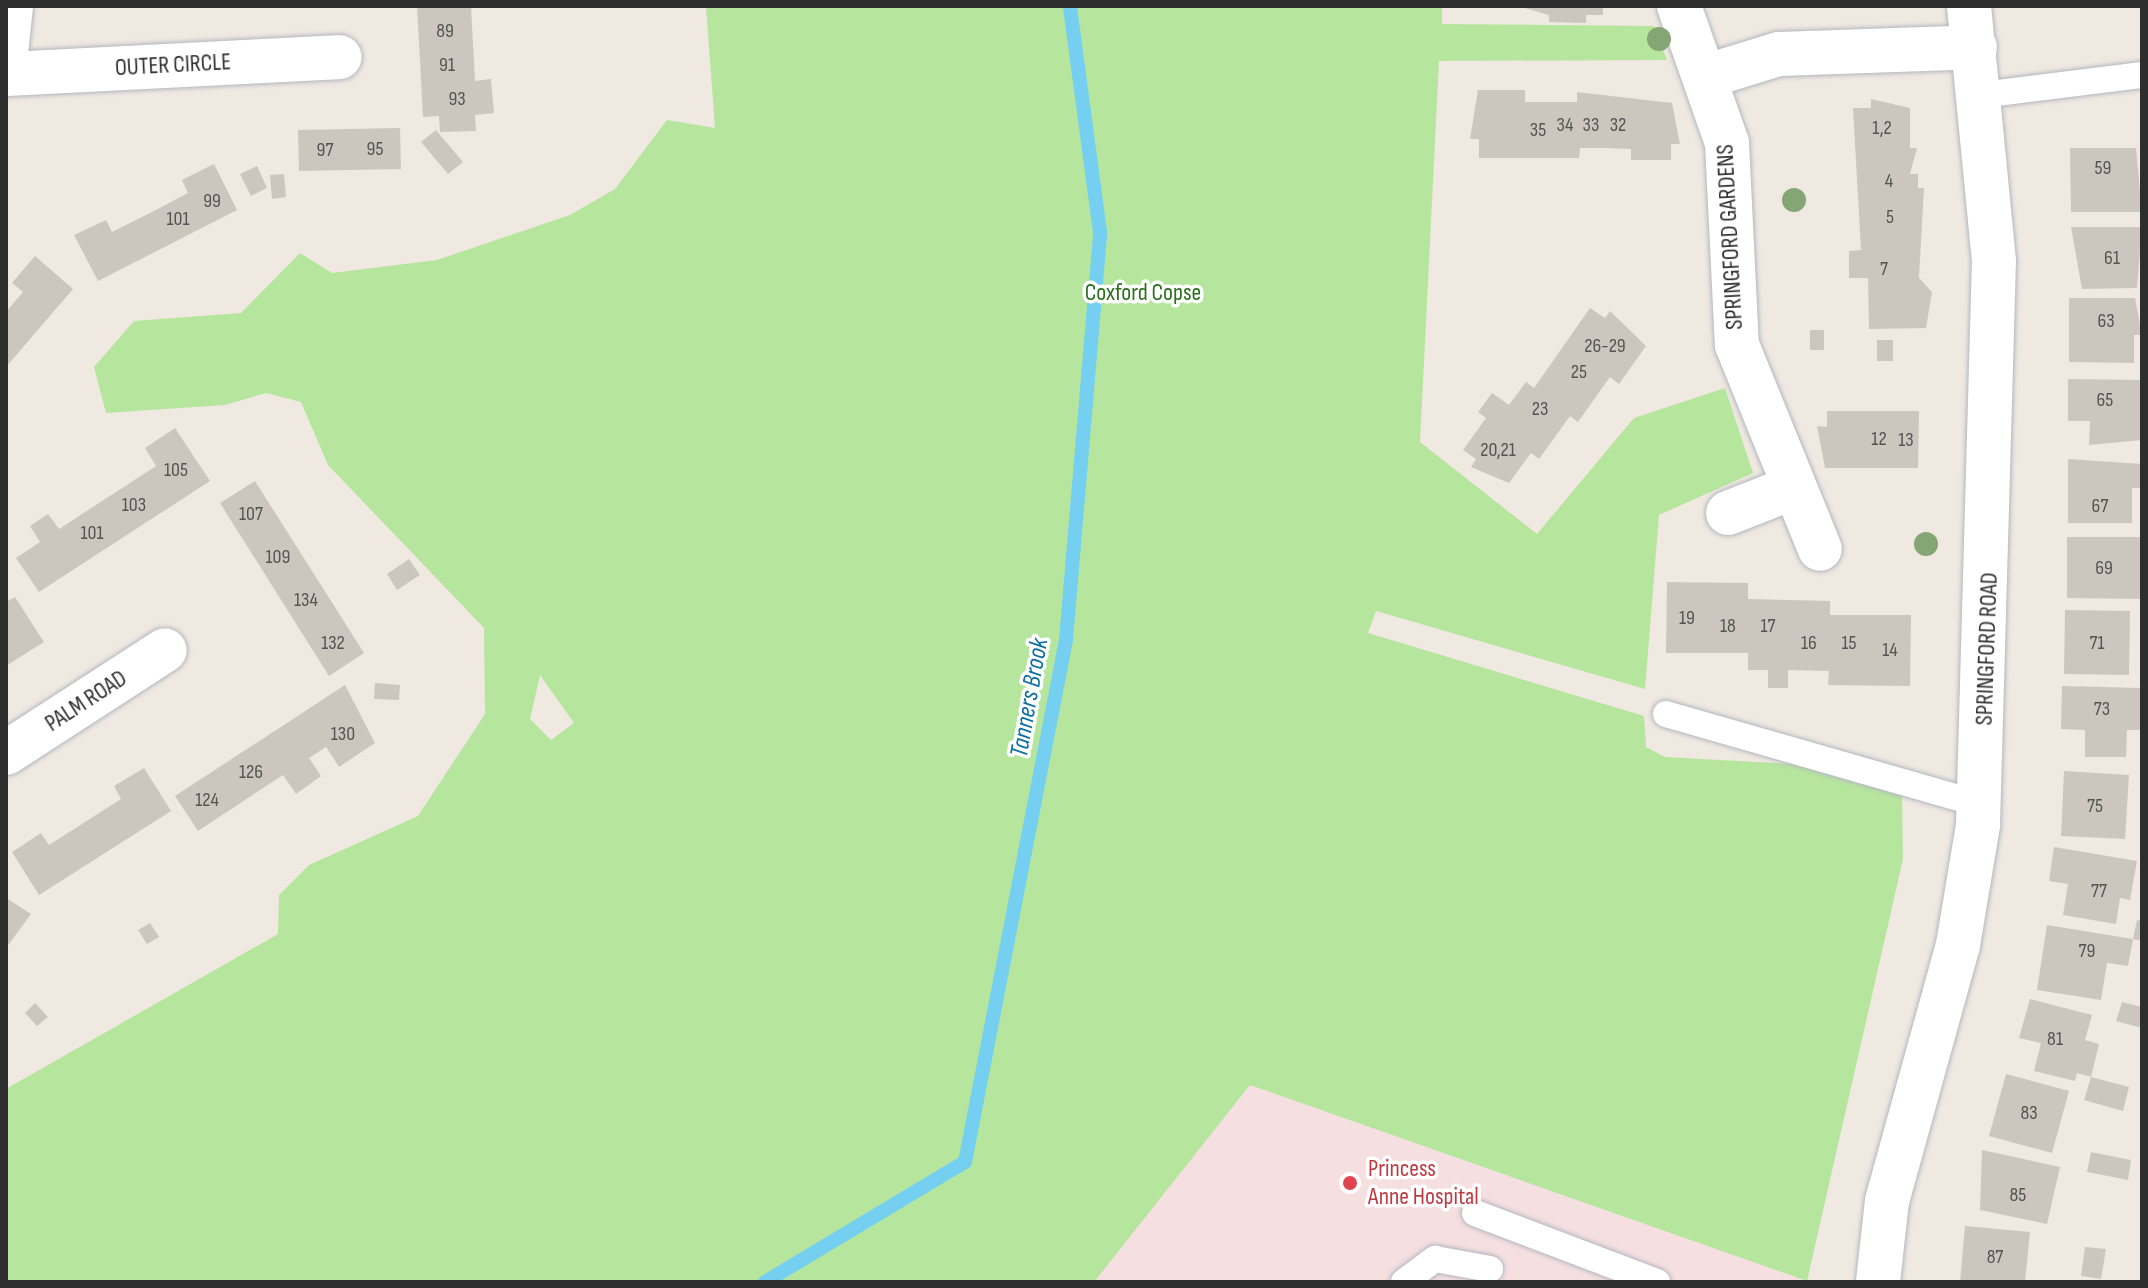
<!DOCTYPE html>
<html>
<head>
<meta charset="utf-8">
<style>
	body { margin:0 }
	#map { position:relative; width:2148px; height:1288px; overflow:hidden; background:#efe9e1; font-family:"Sofia Sans Condensed",sans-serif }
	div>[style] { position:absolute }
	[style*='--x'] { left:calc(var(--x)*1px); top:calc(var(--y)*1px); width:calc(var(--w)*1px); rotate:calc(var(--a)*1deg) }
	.medical>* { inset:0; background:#f5dfe0 }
	.green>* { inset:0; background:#b6e59e }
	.stream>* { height:14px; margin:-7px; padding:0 7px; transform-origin:7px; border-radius:7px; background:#75cff0 }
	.building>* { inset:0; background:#cbc7bf }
	.roads { filter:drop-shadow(0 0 2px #b4b7c1) drop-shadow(0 0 2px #b4b7c1) }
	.service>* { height:26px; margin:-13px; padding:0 13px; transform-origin:13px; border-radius:13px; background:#fff }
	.minor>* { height:44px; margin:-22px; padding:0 22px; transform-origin:22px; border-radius:22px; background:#fff }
	.trees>* { width:24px; height:24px; margin:-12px; border-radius:50%; background:#84a574 }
	.dots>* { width:22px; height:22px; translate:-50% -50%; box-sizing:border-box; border:4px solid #fff; border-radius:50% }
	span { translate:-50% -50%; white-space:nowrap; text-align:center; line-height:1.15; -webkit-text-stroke:7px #fff; paint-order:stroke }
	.number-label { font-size:20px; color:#555452 }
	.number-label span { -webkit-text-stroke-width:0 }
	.street-label { font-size:24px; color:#2e2e2e }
	.park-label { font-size:24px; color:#2c6e1b }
	.health-label { font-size:24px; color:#be3a42 }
	.left { translate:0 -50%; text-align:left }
	.water-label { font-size:26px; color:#0d6fa3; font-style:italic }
	.frame { position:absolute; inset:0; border:8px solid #2e2e2e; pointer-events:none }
</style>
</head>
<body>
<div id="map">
	<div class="medical">
		<div style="clip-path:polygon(1250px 1085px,1807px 1281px,1807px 1282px,1094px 1282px)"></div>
	</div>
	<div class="green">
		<div style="clip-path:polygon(evenodd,706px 6px,1442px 6px,1442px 24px,1654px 26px,1667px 60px,1439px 61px,1420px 442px,1537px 534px,1634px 418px,1725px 388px,1753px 473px,1659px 515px,1645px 689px,1376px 611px,1368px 633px,1644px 716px,1646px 747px,1665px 757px,1792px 764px,1902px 796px,1903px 859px,1807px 1281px,1250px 1085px,1094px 1282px,6px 1282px,6px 1089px,278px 934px,279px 895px,309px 865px,418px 816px,485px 714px,484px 628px,328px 465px,301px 402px,266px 393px,225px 405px,106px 413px,94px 367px,134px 321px,241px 313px,300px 253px,332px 273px,437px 260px,570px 215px,615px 189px,667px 120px,715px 128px,706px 6px,540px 675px,574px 723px,551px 740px,530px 719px,540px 675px)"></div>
	</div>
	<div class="stream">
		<div style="--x:765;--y:1282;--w:233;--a:-31"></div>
		<div style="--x:965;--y:1162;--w:532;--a:-79.05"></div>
		<div style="--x:1066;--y:640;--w:409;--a:-85.2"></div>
		<div style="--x:1100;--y:232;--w:228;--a:-97.6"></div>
	</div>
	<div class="building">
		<div style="clip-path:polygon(417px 6px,471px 6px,475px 81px,491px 79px,494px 113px,475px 115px,476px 131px,440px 132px,439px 116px,423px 117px)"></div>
		<div style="clip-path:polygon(1518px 6px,1603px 6px,1603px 15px,1586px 15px,1586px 23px,1549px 22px,1549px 15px)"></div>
		<div style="clip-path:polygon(1478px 90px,1525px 90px,1525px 102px,1577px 102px,1577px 92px,1672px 103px,1680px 144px,1671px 144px,1671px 160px,1631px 160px,1631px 149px,1604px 148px,1580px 148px,1579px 158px,1479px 158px,1479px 139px,1470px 139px)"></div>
		<div style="clip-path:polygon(1871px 99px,1910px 108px,1910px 148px,1917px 148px,1910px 174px,1918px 174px,1918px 188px,1924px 188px,1919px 278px,1932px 292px,1926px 328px,1869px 329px,1868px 278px,1849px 278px,1849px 251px,1861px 250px,1853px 108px,1871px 108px)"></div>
		<div style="clip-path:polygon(400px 128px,401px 169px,299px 171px,298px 130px)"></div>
		<div style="clip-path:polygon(436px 130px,463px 162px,448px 174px,421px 142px)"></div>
		<div style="clip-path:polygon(2070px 148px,2136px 148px,2142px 212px,2071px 212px)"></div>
		<div style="clip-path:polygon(214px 164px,237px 210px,98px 281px,74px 235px,106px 220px,112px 232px,150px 213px,188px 193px,182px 180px)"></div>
		<div style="clip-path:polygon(257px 166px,267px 188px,251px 196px,240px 174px)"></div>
		<div style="clip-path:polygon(284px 174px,286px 197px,272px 199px,270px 175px)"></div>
		<div style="clip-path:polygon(2071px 227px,2142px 227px,2137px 288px,2082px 289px)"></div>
		<div style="clip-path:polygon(35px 256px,73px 289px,6px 367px,6px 312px,23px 292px,12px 283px)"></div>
		<div style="clip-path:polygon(2069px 298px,2135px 298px,2142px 335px,2134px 335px,2134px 363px,2069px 362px)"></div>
		<div style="clip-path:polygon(1590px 308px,1605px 318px,1610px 311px,1646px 346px,1619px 384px,1610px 377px,1578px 422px,1570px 416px,1539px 459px,1531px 453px,1509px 483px,1471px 467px,1476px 459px,1463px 450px,1486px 418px,1478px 412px,1492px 393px,1509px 405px,1526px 382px,1534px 388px)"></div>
		<div style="clip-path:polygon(1810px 330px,1824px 330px,1824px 350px,1810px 350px)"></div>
		<div style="clip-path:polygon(1877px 340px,1893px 340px,1893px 361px,1877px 361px)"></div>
		<div style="clip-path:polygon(2068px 379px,2142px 380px,2142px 440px,2089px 445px,2090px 421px,2068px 421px)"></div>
		<div style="clip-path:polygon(1827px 411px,1919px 411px,1918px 468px,1825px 468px,1817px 426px,1827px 427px)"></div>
		<div style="clip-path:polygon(175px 428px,210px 481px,39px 592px,16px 558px,40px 542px,30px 526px,48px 514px,59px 529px,156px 466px,145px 448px)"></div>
		<div style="clip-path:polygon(2068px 459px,2142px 464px,2142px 488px,2132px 488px,2132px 523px,2068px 523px)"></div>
		<div style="clip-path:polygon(255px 481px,364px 653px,329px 676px,220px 503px)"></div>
		<div style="clip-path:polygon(2067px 537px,2142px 537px,2142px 599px,2067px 598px)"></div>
		<div style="clip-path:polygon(409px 559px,420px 575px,397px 590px,387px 574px)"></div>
		<div style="clip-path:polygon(1667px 582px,1748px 583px,1748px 599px,1830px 601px,1830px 615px,1911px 615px,1910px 686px,1828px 685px,1829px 671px,1788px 670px,1788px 688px,1768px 688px,1768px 670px,1748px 670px,1748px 653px,1666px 653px)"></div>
		<div style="clip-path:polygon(15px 597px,44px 642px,6px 666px,6px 602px)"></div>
		<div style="clip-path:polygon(2065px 610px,2130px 611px,2129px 675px,2064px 674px)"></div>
		<div style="clip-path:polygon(375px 683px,400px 685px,399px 700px,374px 699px)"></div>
		<div style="clip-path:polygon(345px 685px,375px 743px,339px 767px,326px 747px,309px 758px,321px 776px,296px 794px,283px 775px,198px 831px,175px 796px)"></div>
		<div style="clip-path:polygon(2062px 686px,2142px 688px,2142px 730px,2127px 730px,2126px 757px,2085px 757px,2085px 730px,2061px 729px)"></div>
		<div style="clip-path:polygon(144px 768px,171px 811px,39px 895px,12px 852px,41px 833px,49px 845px,121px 799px,114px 786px)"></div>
		<div style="clip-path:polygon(2064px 771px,2129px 775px,2125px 839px,2061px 836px)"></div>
		<div style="clip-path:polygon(2054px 847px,2137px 861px,2130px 900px,2120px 898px,2116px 924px,2063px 915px,2068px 884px,2049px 881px)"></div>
		<div style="clip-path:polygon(6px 898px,31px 914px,6px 948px)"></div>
		<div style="clip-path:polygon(2137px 920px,2142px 921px,2142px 941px,2133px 939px)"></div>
		<div style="clip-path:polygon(150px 923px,159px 937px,147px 944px,138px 930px)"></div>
		<div style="clip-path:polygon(2047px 925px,2133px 939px,2128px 966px,2107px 963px,2101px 1000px,2037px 990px)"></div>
		<div style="clip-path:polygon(2030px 999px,2092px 1015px,2085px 1040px,2099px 1044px,2091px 1077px,2077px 1073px,2075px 1081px,2034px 1071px,2041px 1043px,2019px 1038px)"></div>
		<div style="clip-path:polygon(2122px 1002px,2142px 1007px,2142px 1028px,2116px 1021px)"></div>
		<div style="clip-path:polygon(35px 1003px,48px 1017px,37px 1026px,25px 1013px)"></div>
		<div style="clip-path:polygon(2006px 1074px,2069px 1091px,2052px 1153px,1989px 1136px)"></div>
		<div style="clip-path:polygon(2091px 1077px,2129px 1087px,2123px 1111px,2084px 1100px)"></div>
		<div style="clip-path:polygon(1982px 1150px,2060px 1167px,2047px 1224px,1980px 1210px)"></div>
		<div style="clip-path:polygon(2091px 1152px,2131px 1160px,2128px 1180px,2087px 1172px)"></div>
		<div style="clip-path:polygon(1965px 1226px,2030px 1232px,2025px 1282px,1960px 1282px)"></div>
		<div style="clip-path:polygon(2085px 1247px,2106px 1249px,2101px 1279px,2081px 1276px)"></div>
	</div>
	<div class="roads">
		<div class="service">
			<div style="--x:1981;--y:95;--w:162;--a:-7.1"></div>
			<div style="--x:1666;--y:714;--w:326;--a:16"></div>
			<div style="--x:1475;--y:1213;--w:195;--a:20.8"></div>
			<div style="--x:1404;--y:1282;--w:39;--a:-37"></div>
			<div style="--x:1435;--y:1259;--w:56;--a:10.3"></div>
		</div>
		<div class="minor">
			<div style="--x:1679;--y:6;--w:145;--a:70.7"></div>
			<div style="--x:1727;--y:143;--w:202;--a:87.2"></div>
			<div style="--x:1737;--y:345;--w:220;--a:67.9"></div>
			<div style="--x:6;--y:53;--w:47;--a:-83.9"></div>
			<div style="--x:6;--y:74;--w:334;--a:-2.9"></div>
			<div style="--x:1707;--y:76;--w:75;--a:-17"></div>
			<div style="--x:1779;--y:54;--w:196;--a:-2"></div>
			<div style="--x:1728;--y:513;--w:71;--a:-21.5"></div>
			<div style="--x:6;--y:753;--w:189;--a:-32.9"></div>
			<div style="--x:1878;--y:1282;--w:81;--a:-83.7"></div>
			<div style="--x:1887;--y:1201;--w:266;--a:-74.5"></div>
			<div style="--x:1958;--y:945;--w:122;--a:-80.5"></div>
			<div style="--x:1978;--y:825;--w:564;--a:-88.38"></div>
			<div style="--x:1994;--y:261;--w:256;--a:-95.6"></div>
		</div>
	</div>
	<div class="trees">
		<div style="left:1659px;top:39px"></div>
		<div style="left:1794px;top:200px"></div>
		<div style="left:1926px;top:544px"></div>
	</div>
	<div class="dots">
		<div style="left:1350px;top:1183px;background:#e0444e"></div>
	</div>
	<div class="number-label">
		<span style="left:445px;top:31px">89</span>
		<span style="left:447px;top:65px">91</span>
		<span style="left:457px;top:99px">93</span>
		<span style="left:1565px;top:125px">34</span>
		<span style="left:1591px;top:125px">33</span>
		<span style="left:1618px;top:125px">32</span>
		<span style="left:1882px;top:128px">1,2</span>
		<span style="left:1538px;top:130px">35</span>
		<span style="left:375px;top:149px">95</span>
		<span style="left:325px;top:150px">97</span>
		<span style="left:2103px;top:168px">59</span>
		<span style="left:1889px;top:181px">4</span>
		<span style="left:212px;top:201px">99</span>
		<span style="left:1890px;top:217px">5</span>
		<span style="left:178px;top:219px">101</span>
		<span style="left:2112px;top:258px">61</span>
		<span style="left:1884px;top:269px">7</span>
		<span style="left:2106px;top:321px">63</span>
		<span style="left:1605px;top:346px">26-29</span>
		<span style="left:1579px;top:372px">25</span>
		<span style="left:2105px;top:400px">65</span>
		<span style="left:1540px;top:409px">23</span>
		<span style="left:1879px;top:439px">12</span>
		<span style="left:1906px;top:440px">13</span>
		<span style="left:1498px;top:450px">20,21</span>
		<span style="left:176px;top:470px">105</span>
		<span style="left:134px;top:505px">103</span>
		<span style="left:2100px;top:506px">67</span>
		<span style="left:251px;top:514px">107</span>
		<span style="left:92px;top:533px">101</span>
		<span style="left:278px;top:557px">109</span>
		<span style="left:2104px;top:568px">69</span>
		<span style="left:306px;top:600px">134</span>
		<span style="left:1687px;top:618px">19</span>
		<span style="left:1728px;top:626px">18</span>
		<span style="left:1768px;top:626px">17</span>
		<span style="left:333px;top:643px">132</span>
		<span style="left:1809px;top:643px">16</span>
		<span style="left:1849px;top:643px">15</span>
		<span style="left:2097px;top:643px">71</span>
		<span style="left:1890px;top:650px">14</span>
		<span style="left:2102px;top:709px">73</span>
		<span style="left:343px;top:734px">130</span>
		<span style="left:251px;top:772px">126</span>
		<span style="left:207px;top:800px">124</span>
		<span style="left:2095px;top:806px">75</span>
		<span style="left:2099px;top:891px">77</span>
		<span style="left:2087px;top:951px">79</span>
		<span style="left:2055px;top:1039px">81</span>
		<span style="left:2029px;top:1113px">83</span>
		<span style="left:2018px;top:1195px">85</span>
		<span style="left:1995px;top:1257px">87</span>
	</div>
	<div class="street-label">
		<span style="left:173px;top:65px;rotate:-3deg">OUTER CIRCLE</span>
		<span style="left:1730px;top:237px;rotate:-93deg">SPRINGFORD GARDENS</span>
		<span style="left:1987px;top:649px;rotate:-88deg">SPRINGFORD ROAD</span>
		<span style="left:86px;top:701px;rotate:-33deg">PALM ROAD</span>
	</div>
	<div class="park-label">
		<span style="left:1143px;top:293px">Coxford Copse</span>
	</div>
	<div class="health-label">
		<span class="left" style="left:1368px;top:1183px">Princess<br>Anne Hospital</span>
	</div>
	<div class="water-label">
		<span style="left:1030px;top:698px;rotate:-80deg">Tanners Brook</span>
	</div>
	<div class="frame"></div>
</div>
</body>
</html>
